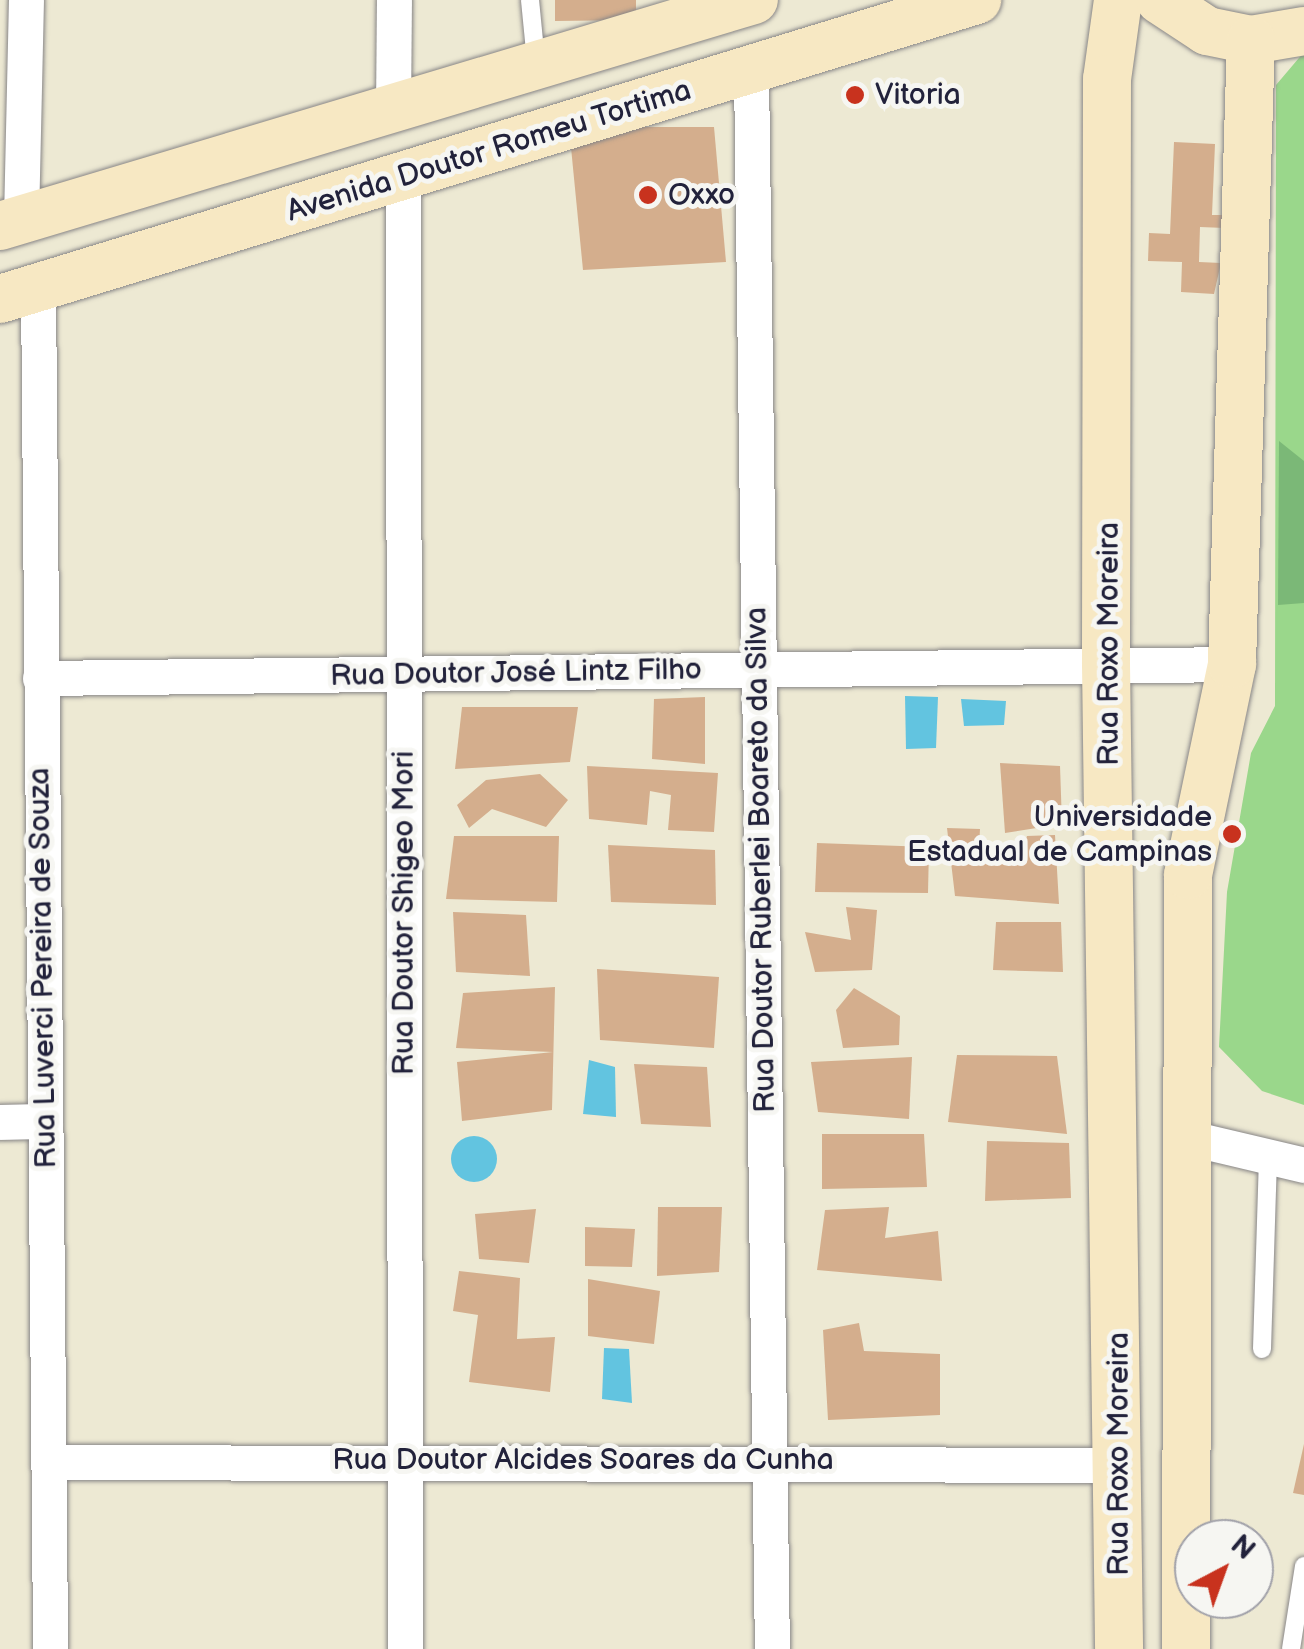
<!DOCTYPE html>
<html>
<head>
<meta charset="utf-8">
<style>
	body { margin:0 }
	#map { position:relative; width:1304px; height:1649px; overflow:hidden; background:#ede9d3; font-family:"Balsamiq Sans",sans-serif }
	div>[style] { position:absolute }
	[style*='--x'] { left:calc(var(--x)*1px); top:calc(var(--y)*1px); width:calc(var(--w)*1px); rotate:calc(var(--a)*1deg) }
	.green>* { inset:0; background:#9ad78b }
	.forest>* { inset:0; background:#7bb877 }
	.water>* { inset:0; background:#62c4e0 }
	.round { border-radius:50% }
	.building>* { inset:0; background:#d4ae8d }
	.roads { filter:drop-shadow(0 0 2px #888687) drop-shadow(0 0 2px #888687) }
	.lane>* { height:18px; margin:-9px; padding:0 9px; transform-origin:9px; border-radius:9px; background:#fff }
	.street>* { height:35px; margin:-17.5px; padding:0 17.5px; transform-origin:17.5px; border-radius:17.5px; background:#fff }
	.secondary>* { height:48px; margin:-24px; padding:0 24px; transform-origin:24px; border-radius:24px; background:#f7e8c3 }
	.dots>* { width:28px; height:28px; translate:-50% -50%; box-sizing:border-box; border:5px solid #f6f6f2; border-radius:50% }
	span { translate:-50% -50%; white-space:nowrap; text-align:center; line-height:1.15; -webkit-text-stroke:10px #f6f6f2; paint-order:stroke }
	.poi-label { font-size:30px; color:#22223b }
	.left { translate:0 -50%; text-align:left }
	.right { translate:-100% -50%; text-align:right }
	.street-label { font-size:30px; color:#22223b }
	.north { position:absolute; left:1174px; top:1519px; width:100px; height:100px; box-sizing:border-box; background:#f6f6f2; border:2px solid #a1a1a9; border-radius:50%; rotate:41deg; font-size:28px; font-weight:700; line-height:40px; text-align:center; color:#22223b }
	.north::after { content:''; display:block; margin:auto; width:35px; height:45px; background:#c8321e; clip-path:polygon(50% 0,100% 100%,50% 72%,0 100%) }
</style>
</head>
<body>
<div id="map">
	<div class="green">
		<div style="clip-path:polygon(1304px 52px,1304px 1105px,1262px 1091px,1219px 1047px,1227px 892px,1251px 753px,1275px 706px,1276px 85px)"></div>
	</div>
	<div class="forest">
		<div style="clip-path:polygon(1279px 441px,1304px 461px,1304px 603px,1278px 605px)"></div>
	</div>
	<div class="water">
		<div style="clip-path:polygon(905px 696px,938px 697px,936px 748px,906px 749px)"></div>
		<div style="clip-path:polygon(961px 699px,1006px 701px,1004px 725px,964px 726px)"></div>
		<div style="clip-path:polygon(589px 1060px,615px 1067px,616px 1117px,583px 1114px)"></div>
		<div class="round" style="left:451px;top:1136px;width:46px;height:46px"></div>
		<div style="clip-path:polygon(604px 1348px,629px 1349px,632px 1403px,602px 1399px)"></div>
	</div>
	<div class="building">
		<div style="clip-path:polygon(555px 0,636px 0,636px 20px,555px 21px)"></div>
		<div style="clip-path:polygon(569px 127px,714px 127px,726px 262px,583px 270px)"></div>
		<div style="clip-path:polygon(1174px 142px,1215px 144px,1212px 215px,1226px 215px,1225px 228px,1200px 227px,1199px 262px,1221px 263px,1214px 294px,1181px 292px,1182px 262px,1148px 261px,1149px 233px,1170px 234px)"></div>
		<div style="clip-path:polygon(705px 697px,705px 764px,652px 759px,654px 699px)"></div>
		<div style="clip-path:polygon(462px 707px,578px 707px,570px 762px,455px 769px)"></div>
		<div style="clip-path:polygon(1000px 763px,1060px 766px,1062px 824px,1005px 833px)"></div>
		<div style="clip-path:polygon(587px 766px,718px 773px,714px 832px,668px 830px,671px 795px,650px 791px,647px 825px,589px 819px)"></div>
		<div style="clip-path:polygon(540px 774px,568px 800px,546px 827px,492px 809px,469px 828px,457px 805px,486px 780px)"></div>
		<div style="clip-path:polygon(947px 828px,980px 829px,979px 847px,1023px 850px,1027px 836px,1055px 835px,1059px 904px,955px 896px)"></div>
		<div style="clip-path:polygon(454px 836px,559px 836px,557px 902px,446px 899px)"></div>
		<div style="clip-path:polygon(817px 843px,929px 847px,928px 893px,815px 892px)"></div>
		<div style="clip-path:polygon(608px 845px,715px 850px,716px 905px,611px 902px)"></div>
		<div style="clip-path:polygon(846px 907px,877px 910px,872px 970px,815px 972px,805px 932px,851px 940px)"></div>
		<div style="clip-path:polygon(453px 912px,526px 915px,530px 976px,456px 972px)"></div>
		<div style="clip-path:polygon(996px 922px,1061px 922px,1063px 972px,993px 970px)"></div>
		<div style="clip-path:polygon(597px 969px,719px 977px,714px 1048px,600px 1040px)"></div>
		<div style="clip-path:polygon(555px 987px,552px 1110px,462px 1121px,457px 1062px,553px 1052px,456px 1048px,463px 993px)"></div>
		<div style="clip-path:polygon(854px 988px,900px 1016px,899px 1045px,843px 1048px,836px 1010px)"></div>
		<div style="clip-path:polygon(957px 1055px,1057px 1056px,1067px 1134px,948px 1122px)"></div>
		<div style="clip-path:polygon(912px 1057px,909px 1119px,818px 1112px,811px 1062px)"></div>
		<div style="clip-path:polygon(634px 1064px,707px 1067px,711px 1127px,641px 1124px)"></div>
		<div style="clip-path:polygon(822px 1134px,924px 1134px,927px 1187px,822px 1189px)"></div>
		<div style="clip-path:polygon(987px 1141px,1069px 1143px,1071px 1198px,985px 1201px)"></div>
		<div style="clip-path:polygon(658px 1207px,722px 1207px,719px 1272px,657px 1276px)"></div>
		<div style="clip-path:polygon(889px 1207px,885px 1238px,938px 1231px,942px 1281px,817px 1270px,825px 1210px)"></div>
		<div style="clip-path:polygon(536px 1209px,529px 1263px,479px 1259px,475px 1214px)"></div>
		<div style="clip-path:polygon(585px 1227px,635px 1229px,632px 1267px,585px 1266px)"></div>
		<div style="clip-path:polygon(459px 1271px,520px 1278px,517px 1339px,555px 1337px,550px 1392px,469px 1382px,478px 1315px,453px 1311px)"></div>
		<div style="clip-path:polygon(588px 1279px,660px 1291px,654px 1344px,588px 1336px)"></div>
		<div style="clip-path:polygon(859px 1323px,864px 1351px,940px 1354px,940px 1415px,828px 1420px,823px 1330px)"></div>
		<div style="clip-path:polygon(1304px 1444px,1304px 1495px,1293px 1493px)"></div>
	</div>
	<div class="roads">
		<div class="lane">
			<div style="--x:530;--y:0;--w:61;--a:84.4"></div>
			<div style="--x:1262;--y:1349;--w:193;--a:-88.2"></div>
			<div style="--x:1291;--y:1649;--w:84;--a:-81.1"></div>
		</div>
		<div class="street">
			<div style="--x:751;--y:72;--w:1577;--a:89.24"></div>
			<div style="--x:393;--y:110;--w:110;--a:-89.5"></div>
			<div style="--x:403;--y:178;--w:1471;--a:89.92"></div>
			<div style="--x:21;--y:219;--w:219;--a:-88.7"></div>
			<div style="--x:38;--y:288;--w:1361;--a:89.49"></div>
			<div style="--x:40;--y:678;--w:1192;--a:-0.67"></div>
			<div style="--x:0;--y:1122;--w:45;--a:-1.3"></div>
			<div style="--x:1186;--y:1137;--w:121;--a:13.3"></div>
			<div style="--x:48;--y:1462;--w:1069;--a:0.16"></div>
		</div>
		<div class="secondary">
			<div style="--x:1118;--y:0;--w:80;--a:97.9"></div>
			<div style="--x:1107;--y:79;--w:585;--a:90.1"></div>
			<div style="--x:1106;--y:664;--w:985;--a:89.24"></div>
			<div style="--x:1160;--y:0;--w:56;--a:33.4"></div>
			<div style="--x:1207;--y:31;--w:45;--a:11.6"></div>
			<div style="--x:1251;--y:40;--w:54;--a:-9.6"></div>
			<div style="--x:0;--y:226;--w:787;--a:-16.69"></div>
			<div style="--x:0;--y:299;--w:1022;--a:-17.02"></div>
			<div style="--x:1186;--y:1649;--w:774;--a:-89.85"></div>
			<div style="--x:1188;--y:875;--w:216;--a:-78.2"></div>
			<div style="--x:1232;--y:664;--w:624;--a:-88.26"></div>
		</div>
	</div>
	<div class="dots">
		<div style="left:855px;top:95px;background:#c8321e"></div>
		<div style="left:648px;top:195px;background:#c8321e"></div>
		<div style="left:1232px;top:834px;background:#c8321e"></div>
	</div>
	<div class="poi-label">
		<span class="left" style="left:875px;top:95px">Vitoria</span>
		<span class="left" style="left:668px;top:195px">Oxxo</span>
		<span class="right" style="left:1212px;top:834px">Universidade<br>Estadual de Campinas</span>
	</div>
	<div class="street-label">
		<span style="left:489px;top:151px;rotate:-17deg">Avenida Doutor Romeu Tortima</span>
		<span style="left:1109px;top:644px;rotate:-90deg">Rua Roxo Moreira</span>
		<span style="left:516px;top:673px;rotate:-1deg">Rua Doutor José Lintz Filho</span>
		<span style="left:761px;top:860px;rotate:-91deg">Rua Doutor Ruberlei Boareto da Silva</span>
		<span style="left:404px;top:913px;rotate:-90deg">Rua Doutor Shigeo Mori</span>
		<span style="left:43px;top:968px;rotate:-91deg">Rua Luverci Pereira de Souza</span>
		<span style="left:1119px;top:1454px;rotate:-90deg">Rua Roxo Moreira</span>
		<span style="left:583px;top:1460px">Rua Doutor Alcides Soares da Cunha</span>
	</div>
	<div class="north">N</div>
</div>
</body>
</html>
